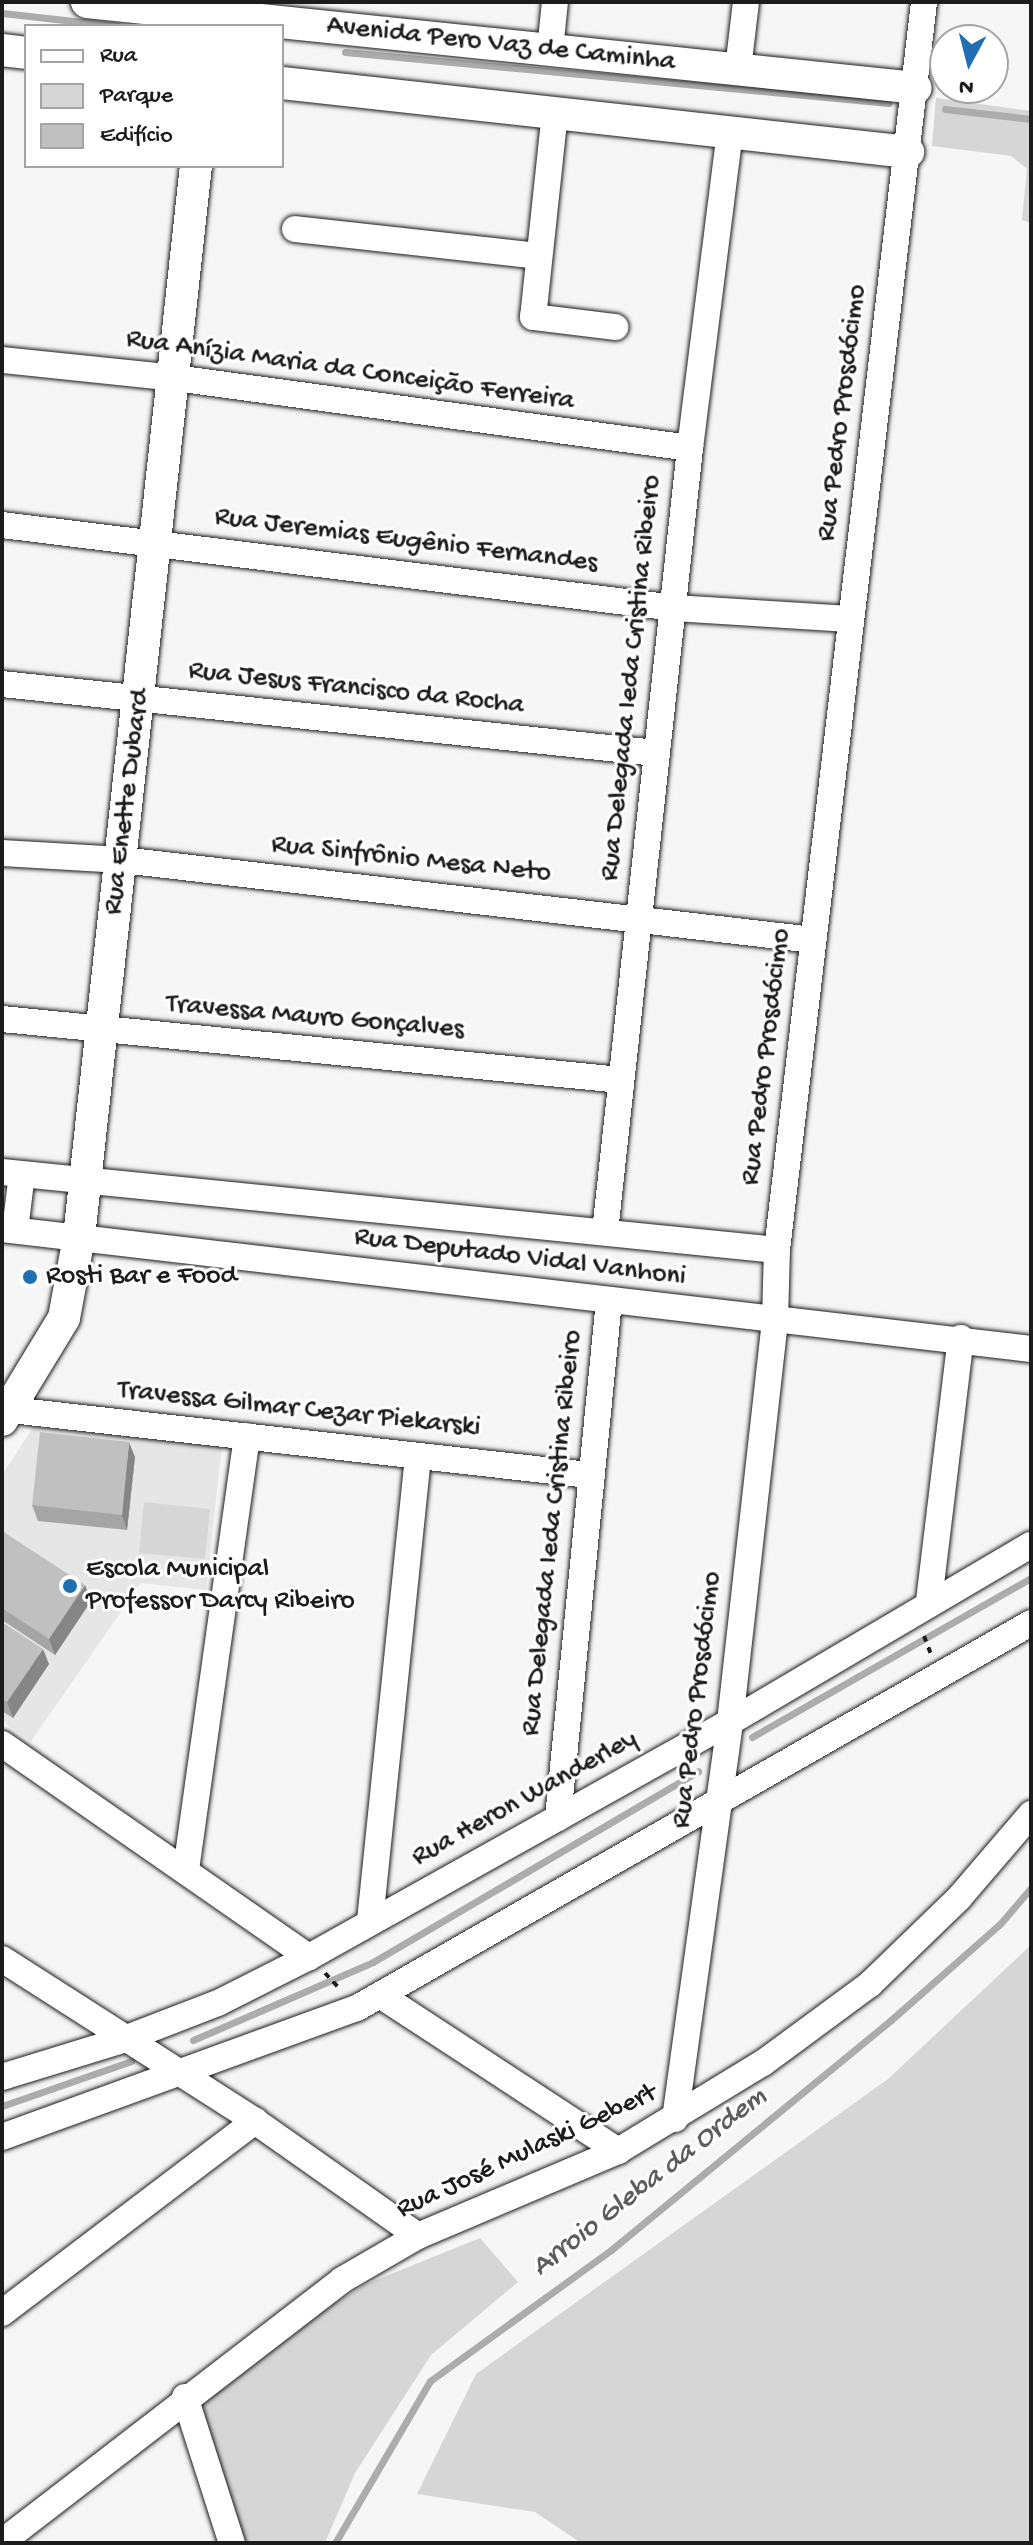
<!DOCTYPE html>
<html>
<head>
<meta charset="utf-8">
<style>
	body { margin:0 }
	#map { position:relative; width:1033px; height:2545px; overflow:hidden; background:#f6f6f6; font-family:"Gochi Hand",sans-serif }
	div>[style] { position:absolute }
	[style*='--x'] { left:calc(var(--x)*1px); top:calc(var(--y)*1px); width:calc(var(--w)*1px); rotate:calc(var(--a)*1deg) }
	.built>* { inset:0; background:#e6e6e6 }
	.green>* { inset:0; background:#d6d6d6 }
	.stream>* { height:7px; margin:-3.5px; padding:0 3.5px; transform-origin:3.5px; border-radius:3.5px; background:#acacac }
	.path>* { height:4px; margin-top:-2px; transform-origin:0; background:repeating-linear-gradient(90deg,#1c1c1c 0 6px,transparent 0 12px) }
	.roads { filter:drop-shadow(0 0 2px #1c1c1c) drop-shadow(0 0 2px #1c1c1c) }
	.minor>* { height:26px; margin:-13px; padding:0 13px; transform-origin:13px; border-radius:13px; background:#fff }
	.tertiary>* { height:32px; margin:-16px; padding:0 16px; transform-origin:16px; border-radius:16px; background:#fff }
	.wall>* { inset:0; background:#a5a5a5 }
	.shaded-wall>* { inset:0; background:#868686 }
	.building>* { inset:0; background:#c0c0c0 }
	.dots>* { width:22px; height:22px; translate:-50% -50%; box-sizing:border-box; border:4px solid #fff; border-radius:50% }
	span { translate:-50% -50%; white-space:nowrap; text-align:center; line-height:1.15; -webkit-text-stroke:6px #fff; paint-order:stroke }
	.street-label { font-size:28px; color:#1c1c1c }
	.poi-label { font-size:28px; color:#1c1c1c }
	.left { translate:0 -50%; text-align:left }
	.water-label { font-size:30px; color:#5d5d5d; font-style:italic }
	.frame { position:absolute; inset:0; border:4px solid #1c1c1c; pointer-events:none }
	.legend { position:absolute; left:24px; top:24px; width:260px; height:144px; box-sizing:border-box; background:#fff; border:2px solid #a4a4a4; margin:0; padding:10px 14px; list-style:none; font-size:24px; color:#1c1c1c }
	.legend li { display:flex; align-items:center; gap:16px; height:40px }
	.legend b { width:40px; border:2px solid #a4a4a4 }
	.north { position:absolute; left:929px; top:24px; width:80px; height:80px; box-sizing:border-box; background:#fff; border:2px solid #a4a4a4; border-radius:50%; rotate:187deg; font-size:22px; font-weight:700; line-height:32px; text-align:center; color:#1c1c1c }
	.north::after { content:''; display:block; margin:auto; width:28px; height:36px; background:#1f6fb2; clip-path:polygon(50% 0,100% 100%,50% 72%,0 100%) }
</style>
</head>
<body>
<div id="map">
	<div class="built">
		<div style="clip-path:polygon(34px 1426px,222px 1446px,206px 1590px,141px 1583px,31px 1741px,2px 1721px,2px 1475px)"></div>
	</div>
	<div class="green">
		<div style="clip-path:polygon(936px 98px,1031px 111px,1031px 223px,1022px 220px,1027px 169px,1011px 156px,932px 146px)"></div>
		<div style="clip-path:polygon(144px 1502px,210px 1509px,205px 1559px,139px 1553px)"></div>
		<div style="clip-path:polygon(1031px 1945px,1031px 2543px,581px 2543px,535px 2512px,417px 2494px,476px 2374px,888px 2079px)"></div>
		<div style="clip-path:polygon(480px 2238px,518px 2282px,431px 2355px,355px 2473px,325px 2543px,238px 2543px,196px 2409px,292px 2330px,364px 2285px)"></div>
	</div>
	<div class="stream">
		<div style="--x:2;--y:13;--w:117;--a:6.4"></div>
		<div style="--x:345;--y:52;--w:546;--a:5.36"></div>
		<div style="--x:945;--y:109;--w:87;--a:6.6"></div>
		<div style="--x:752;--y:1737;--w:321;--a:-29.7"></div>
		<div style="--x:193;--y:2040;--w:196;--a:-23.4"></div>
		<div style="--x:373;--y:1962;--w:377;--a:-30.4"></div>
		<div style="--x:2;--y:2106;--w:137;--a:-19.2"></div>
		<div style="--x:335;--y:2543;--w:188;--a:-59.6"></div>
		<div style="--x:430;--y:2381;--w:223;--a:-35.9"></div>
		<div style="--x:611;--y:2250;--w:362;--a:-39.4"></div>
		<div style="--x:891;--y:2020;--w:145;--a:-41.4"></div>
		<div style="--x:1000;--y:1924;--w:48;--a:-49.3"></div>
	</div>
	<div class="path">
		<div style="--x:924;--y:1636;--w:19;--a:69"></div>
		<div style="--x:325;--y:1973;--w:23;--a:47"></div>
	</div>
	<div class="roads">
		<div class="minor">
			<div style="--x:550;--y:50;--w:48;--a:-84.1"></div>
			<div style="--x:738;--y:69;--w:67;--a:-83.2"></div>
			<div style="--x:555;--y:112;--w:206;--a:96.1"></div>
			<div style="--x:533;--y:317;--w:83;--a:7"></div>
			<div style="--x:295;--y:229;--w:245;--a:6.3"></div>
			<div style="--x:2;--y:360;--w:174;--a:5.9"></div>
			<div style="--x:175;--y:378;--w:520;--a:7.74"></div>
			<div style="--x:2;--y:525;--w:678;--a:7.03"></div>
			<div style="--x:675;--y:608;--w:174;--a:3.6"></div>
			<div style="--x:2;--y:684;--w:658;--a:6.02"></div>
			<div style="--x:2;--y:853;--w:120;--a:3.3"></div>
			<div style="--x:122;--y:860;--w:696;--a:6.6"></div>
			<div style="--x:2;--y:1019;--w:622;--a:5.63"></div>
			<div style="--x:2;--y:1172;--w:779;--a:5.75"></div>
			<div style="--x:2;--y:1229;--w:1036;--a:6.65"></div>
			<div style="--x:15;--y:1230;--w:56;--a:-82.9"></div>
			<div style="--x:605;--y:1232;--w:789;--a:-83.81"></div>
			<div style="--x:690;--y:448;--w:320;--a:-82.8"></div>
			<div style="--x:2;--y:1409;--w:591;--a:6.42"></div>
			<div style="--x:929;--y:1601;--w:265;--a:-83.1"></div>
			<div style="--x:2;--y:1744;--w:374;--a:34.8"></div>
			<div style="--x:558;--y:1818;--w:520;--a:-84.37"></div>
			<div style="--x:186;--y:1870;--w:438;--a:-82"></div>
			<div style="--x:370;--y:1921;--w:467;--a:-84.1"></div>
			<div style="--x:2;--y:1959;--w:300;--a:32.6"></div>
			<div style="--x:255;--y:2121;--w:199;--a:35.2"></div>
			<div style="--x:380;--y:1995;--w:285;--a:33.2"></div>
			<div style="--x:2;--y:2077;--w:126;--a:-17.1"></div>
			<div style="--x:122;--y:2040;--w:103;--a:-21.1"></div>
			<div style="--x:218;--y:2003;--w:102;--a:-26.8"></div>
			<div style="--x:309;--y:1957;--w:482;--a:-29.2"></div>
			<div style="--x:730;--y:1722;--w:349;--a:-30.5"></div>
			<div style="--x:675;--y:2119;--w:401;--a:-82.1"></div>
			<div style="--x:730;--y:1722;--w:405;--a:-83.6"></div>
			<div style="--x:775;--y:1320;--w:70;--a:-88.4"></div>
			<div style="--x:777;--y:1250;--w:1257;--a:-83.28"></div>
			<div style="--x:2;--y:2137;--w:378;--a:-20"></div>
			<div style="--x:357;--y:2008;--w:776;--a:-29.74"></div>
			<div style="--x:2;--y:2313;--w:318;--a:-37.2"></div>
			<div style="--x:185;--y:2397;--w:153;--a:72.2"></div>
			<div style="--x:2;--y:2542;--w:429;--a:-37.6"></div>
			<div style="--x:342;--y:2280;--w:88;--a:-30.1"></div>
			<div style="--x:418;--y:2236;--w:217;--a:-23"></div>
			<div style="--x:618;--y:2151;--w:170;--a:-31.3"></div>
			<div style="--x:763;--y:2063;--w:133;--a:-36.4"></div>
			<div style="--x:870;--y:1984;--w:124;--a:-44"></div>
			<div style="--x:959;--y:1898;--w:111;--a:-49.4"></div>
		</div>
		<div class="tertiary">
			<div style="--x:87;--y:2;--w:833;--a:5.92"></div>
			<div style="--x:2;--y:50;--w:24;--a:7"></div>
			<div style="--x:282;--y:83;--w:630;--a:6.29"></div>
			<div style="--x:2;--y:1420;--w:119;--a:-58.7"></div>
			<div style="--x:64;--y:1318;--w:82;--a:-79.5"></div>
			<div style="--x:79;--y:1237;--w:1077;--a:-83.77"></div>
		</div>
	</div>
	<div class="wall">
		<div style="clip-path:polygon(135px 1457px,127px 1530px,38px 1521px,32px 1505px)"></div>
		<div style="clip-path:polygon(2px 1531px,91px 1601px,55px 1655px,2px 1620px)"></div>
		<div style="clip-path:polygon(2px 1622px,49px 1664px,13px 1718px,2px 1711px)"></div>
	</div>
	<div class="shaded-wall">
		<div style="clip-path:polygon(129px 1442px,135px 1457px,127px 1530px,122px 1515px)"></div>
		<div style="clip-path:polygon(85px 1585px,91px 1601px,55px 1655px,49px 1639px)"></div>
		<div style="clip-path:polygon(43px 1649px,49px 1664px,13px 1718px,7px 1702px)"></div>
	</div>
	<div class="building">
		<div style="clip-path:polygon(40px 1432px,129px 1442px,122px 1515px,32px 1505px)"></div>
		<div style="clip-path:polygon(2px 1531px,85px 1585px,49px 1639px,2px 1608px)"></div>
		<div style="clip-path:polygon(2px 1622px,43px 1649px,7px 1702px,2px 1699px)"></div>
	</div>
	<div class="dots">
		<div style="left:30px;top:1277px;background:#1f6fb2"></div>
		<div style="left:70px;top:1586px;background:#1f6fb2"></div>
	</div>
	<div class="street-label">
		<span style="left:501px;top:45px;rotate:6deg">Avenida Pero Vaz de Caminha</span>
		<span style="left:350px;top:371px;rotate:8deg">Rua Anízia Maria da Conceição Ferreira</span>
		<span style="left:843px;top:413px;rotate:-83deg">Rua Pedro Prosdócimo</span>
		<span style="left:406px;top:541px;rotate:7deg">Rua Jeremias Eugênio Fernandes</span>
		<span style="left:632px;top:678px;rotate:-84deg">Rua Delegada Ieda Cristina Ribeiro</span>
		<span style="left:356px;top:689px;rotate:6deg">Rua Jesus Francisco da Rocha</span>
		<span style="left:128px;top:802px;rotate:-83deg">Rua Enette Dubard</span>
		<span style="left:411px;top:860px;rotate:6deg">Rua Sinfrônio Mesa Neto</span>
		<span style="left:315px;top:1018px;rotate:5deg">Travessa Mauro Gonçalves</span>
		<span style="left:767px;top:1057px;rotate:-83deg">Rua Pedro Prosdócimo</span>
		<span style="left:520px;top:1258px;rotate:7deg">Rua Deputado Vidal Vanhoni</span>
		<span style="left:299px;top:1410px;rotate:6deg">Travessa Gilmar Cezar Piekarski</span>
		<span style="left:553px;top:1533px;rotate:-84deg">Rua Delegada Ieda Cristina Ribeiro</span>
		<span style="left:698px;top:1700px;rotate:-83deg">Rua Pedro Prosdócimo</span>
		<span style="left:525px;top:1799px;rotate:-29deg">Rua Heron Wanderley</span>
		<span style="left:527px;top:2152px;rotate:-25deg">Rua José Mulaski Gebert</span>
	</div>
	<div class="poi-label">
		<span class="left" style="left:46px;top:1277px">Rosti Bar e Food</span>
		<span class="left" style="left:86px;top:1586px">Escola Municipal<br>Professor Darcy Ribeiro</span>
	</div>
	<div class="water-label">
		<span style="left:650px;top:2183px;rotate:-38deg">Arroio Gleba da Ordem</span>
	</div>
	<div class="frame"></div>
	<ul class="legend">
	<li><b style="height:10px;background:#fff"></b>Rua</li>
	<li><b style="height:22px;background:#d6d6d6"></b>Parque</li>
	<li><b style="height:22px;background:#c0c0c0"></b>Edifício</li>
	</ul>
	<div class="north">N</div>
</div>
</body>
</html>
